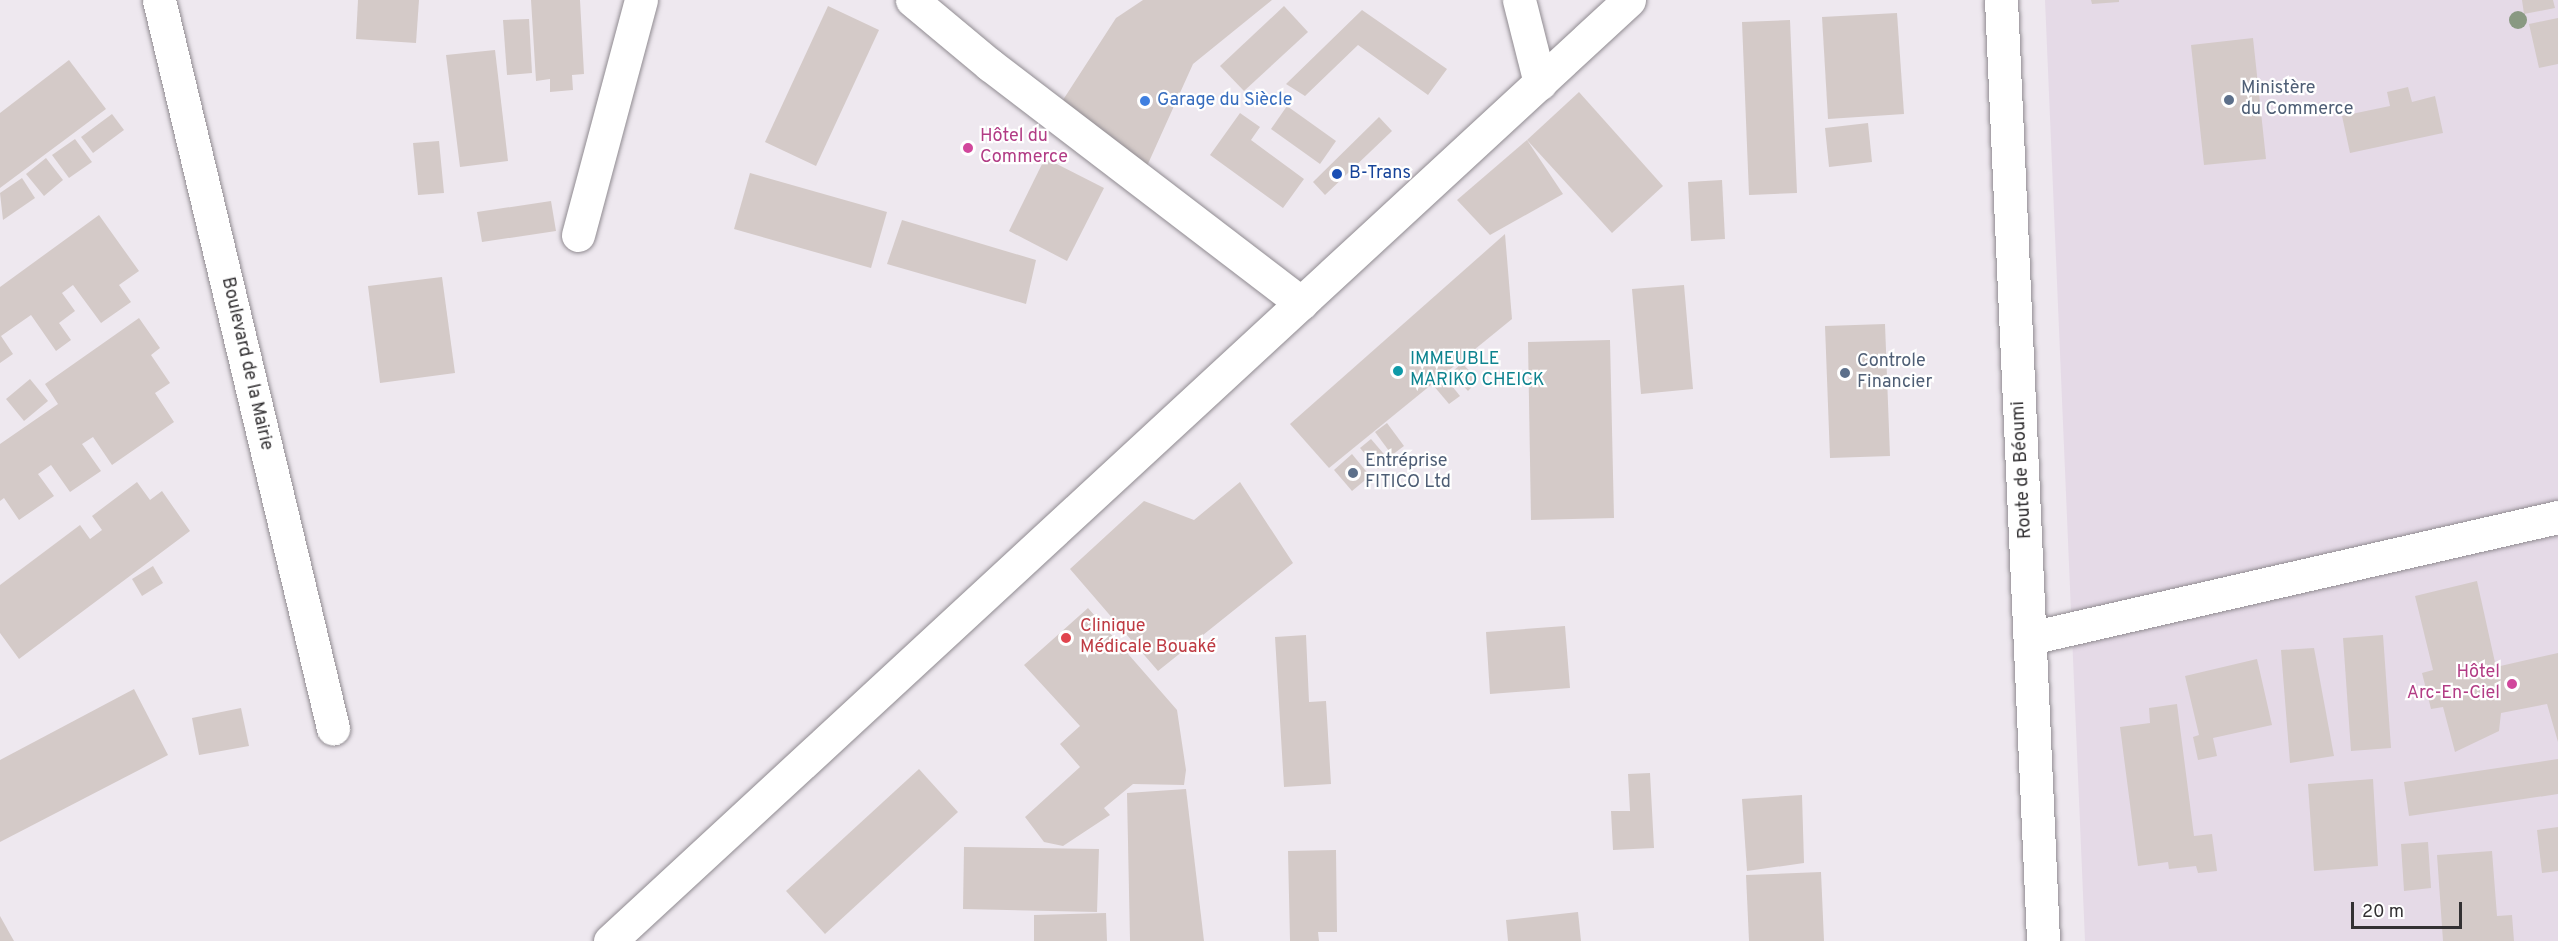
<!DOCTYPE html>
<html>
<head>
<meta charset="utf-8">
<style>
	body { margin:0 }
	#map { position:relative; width:2558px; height:941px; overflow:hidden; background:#eee8ef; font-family:Overpass,sans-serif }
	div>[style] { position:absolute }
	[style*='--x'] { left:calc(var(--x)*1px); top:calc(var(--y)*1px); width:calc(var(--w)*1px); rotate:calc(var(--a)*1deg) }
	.built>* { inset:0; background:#e5dae7 }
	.building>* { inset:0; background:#d4cac8 }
	.roads { filter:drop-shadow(0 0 2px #908b91) drop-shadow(0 0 2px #908b91) }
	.street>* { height:33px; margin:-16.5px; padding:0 16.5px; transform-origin:16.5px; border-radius:16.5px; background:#fff }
	.secondary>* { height:33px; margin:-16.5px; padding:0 16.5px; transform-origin:16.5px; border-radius:16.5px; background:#fff }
	.trees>* { width:18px; height:18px; margin:-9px; border-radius:50%; background:#899982 }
	.dots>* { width:16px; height:16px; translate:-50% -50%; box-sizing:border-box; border:3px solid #fff; border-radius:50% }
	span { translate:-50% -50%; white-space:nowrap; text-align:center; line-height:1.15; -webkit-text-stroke:4.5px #fff; paint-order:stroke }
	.service-label { font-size:18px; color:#4e5e75 }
	.left { translate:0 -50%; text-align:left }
	.shop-label { font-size:18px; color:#366cbe }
	.hotel-label { font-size:18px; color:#b23c85 }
	.right { translate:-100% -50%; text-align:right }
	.transit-label { font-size:18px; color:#164399 }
	.culture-label { font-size:18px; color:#0d838f }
	.street-label { font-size:18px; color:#333133 }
	.health-label { font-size:18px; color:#be3a42 }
	.scale { position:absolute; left:2351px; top:902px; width:111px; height:27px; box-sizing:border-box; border:3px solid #333133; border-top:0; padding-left:8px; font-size:18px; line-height:21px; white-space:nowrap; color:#333133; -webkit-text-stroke:4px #fff; paint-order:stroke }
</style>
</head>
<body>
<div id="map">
	<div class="built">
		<div style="clip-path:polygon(2045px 0,2558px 0,2558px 941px,2085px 941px)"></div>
	</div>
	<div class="building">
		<div style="clip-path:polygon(358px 0,419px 0,416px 43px,356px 39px)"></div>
		<div style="clip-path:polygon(531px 0,580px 0,584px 74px,572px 75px,573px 90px,550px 92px,550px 79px,536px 81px)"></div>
		<div style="clip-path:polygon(1143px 0,1272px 0,1193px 64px,1147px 166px,1061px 103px,1116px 18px)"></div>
		<div style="clip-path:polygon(2091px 0,2119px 0,2119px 2px,2092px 4px)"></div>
		<div style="clip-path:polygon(2522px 0,2553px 0,2555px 8px,2524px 14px)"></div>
		<div style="clip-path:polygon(828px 6px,879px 30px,816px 166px,765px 142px)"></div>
		<div style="clip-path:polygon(1284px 6px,1308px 32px,1244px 91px,1220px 66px)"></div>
		<div style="clip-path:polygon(1362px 10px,1447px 69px,1428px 95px,1358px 45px,1305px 96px,1286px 84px)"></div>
		<div style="clip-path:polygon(1897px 13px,1904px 114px,1828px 119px,1822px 17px)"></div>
		<div style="clip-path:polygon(2558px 18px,2558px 64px,2539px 68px,2529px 24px)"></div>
		<div style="clip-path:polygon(529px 19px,532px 73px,507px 75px,503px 20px)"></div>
		<div style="clip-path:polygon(1790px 20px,1797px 193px,1749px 195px,1742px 22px)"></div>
		<div style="clip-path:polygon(2253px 38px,2266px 159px,2204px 165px,2191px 45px)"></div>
		<div style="clip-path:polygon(495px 50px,508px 161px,460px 167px,446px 55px)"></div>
		<div style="clip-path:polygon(69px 60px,106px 109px,0 188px,0 113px)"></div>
		<div style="clip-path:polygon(2408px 87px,2412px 102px,2435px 96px,2443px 133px,2350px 153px,2342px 116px,2390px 106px,2387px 92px)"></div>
		<div style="clip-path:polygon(1579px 92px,1663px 186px,1612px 233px,1527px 140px)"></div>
		<div style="clip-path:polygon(1287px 106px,1336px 141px,1320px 164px,1271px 129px)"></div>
		<div style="clip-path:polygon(1240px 113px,1260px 127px,1251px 140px,1304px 179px,1283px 208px,1210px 155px)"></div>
		<div style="clip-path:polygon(112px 114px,124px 130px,93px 153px,81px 137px)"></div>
		<div style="clip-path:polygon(1379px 117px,1392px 131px,1325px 195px,1313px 182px)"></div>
		<div style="clip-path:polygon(1868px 123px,1872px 162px,1829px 167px,1825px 128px)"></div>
		<div style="clip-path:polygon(75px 139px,92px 162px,69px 178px,52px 155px)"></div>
		<div style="clip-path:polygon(1527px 140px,1563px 194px,1490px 235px,1457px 200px)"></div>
		<div style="clip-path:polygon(439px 141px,444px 193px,418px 195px,413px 143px)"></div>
		<div style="clip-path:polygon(46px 158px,63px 180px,44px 196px,26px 174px)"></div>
		<div style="clip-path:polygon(1045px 158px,1104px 188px,1067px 261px,1009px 231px)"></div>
		<div style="clip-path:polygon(750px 173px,887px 212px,871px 268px,734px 229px)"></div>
		<div style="clip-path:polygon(22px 178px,35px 198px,3px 220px,0 193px)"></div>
		<div style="clip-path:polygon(1722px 180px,1725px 239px,1691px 241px,1688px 182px)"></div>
		<div style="clip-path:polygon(551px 201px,556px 231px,482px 242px,477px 212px)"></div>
		<div style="clip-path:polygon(99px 215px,139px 271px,119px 285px,131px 302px,101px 323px,73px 285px,62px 293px,75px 311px,59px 323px,71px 340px,56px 351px,31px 315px,1px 336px,13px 354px,0 363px,0 287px)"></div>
		<div style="clip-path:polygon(902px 220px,1036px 260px,1026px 304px,887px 264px)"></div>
		<div style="clip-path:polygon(1505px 234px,1512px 319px,1329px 468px,1290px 424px)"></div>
		<div style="clip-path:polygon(442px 277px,455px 373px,380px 383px,368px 286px)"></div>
		<div style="clip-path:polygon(1684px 285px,1693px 389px,1641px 394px,1632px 289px)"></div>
		<div style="clip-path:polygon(139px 318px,160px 348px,151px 355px,170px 383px,155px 393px,174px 422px,112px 465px,93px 437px,82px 444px,101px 471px,70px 492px,51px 465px,38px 474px,54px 496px,19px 520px,4px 498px,0 501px,0 444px,58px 404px,45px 384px)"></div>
		<div style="clip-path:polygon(1885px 324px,1890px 456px,1830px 458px,1825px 326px)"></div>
		<div style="clip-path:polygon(1610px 340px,1614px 518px,1531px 520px,1528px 342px)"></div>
		<div style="clip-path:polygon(1462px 363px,1478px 380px,1468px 391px,1451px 373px)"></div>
		<div style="clip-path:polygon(1444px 376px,1460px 396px,1449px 404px,1433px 385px)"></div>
		<div style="clip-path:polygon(30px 379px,48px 401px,24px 421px,6px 399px)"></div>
		<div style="clip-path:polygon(1387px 423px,1404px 446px,1392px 455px,1375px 432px)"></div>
		<div style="clip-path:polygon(1371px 439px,1389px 460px,1378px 469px,1360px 448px)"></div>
		<div style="clip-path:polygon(1352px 454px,1370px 476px,1352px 491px,1334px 470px)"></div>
		<div style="clip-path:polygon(137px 482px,150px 500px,162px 491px,190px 531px,19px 659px,0 633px,0 585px,80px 525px,90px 539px,102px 530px,92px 516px)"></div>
		<div style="clip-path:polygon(1240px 482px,1293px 563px,1158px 671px,1070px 569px,1144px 501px,1194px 520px)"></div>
		<div style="clip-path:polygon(153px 566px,163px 583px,142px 596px,132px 579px)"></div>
		<div style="clip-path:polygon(2477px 581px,2496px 667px,2558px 653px,2558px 742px,2547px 704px,2501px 713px,2499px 731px,2455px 752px,2443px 707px,2431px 709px,2422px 673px,2433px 670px,2415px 596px)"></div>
		<div style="clip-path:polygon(1088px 608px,1177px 710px,1186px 770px,1184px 785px,1133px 784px,1104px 808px,1110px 815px,1063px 846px,1044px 842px,1025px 817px,1080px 767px,1060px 744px,1080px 726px,1024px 665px)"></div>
		<div style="clip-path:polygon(1565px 626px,1570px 688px,1490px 694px,1486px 632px)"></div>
		<div style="clip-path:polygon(1306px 635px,1309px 702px,1326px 701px,1331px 784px,1284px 787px,1275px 637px)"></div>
		<div style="clip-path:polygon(2383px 635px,2391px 748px,2351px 751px,2343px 638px)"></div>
		<div style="clip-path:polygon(2314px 648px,2334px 756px,2290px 763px,2281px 650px)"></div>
		<div style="clip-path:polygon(2257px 659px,2272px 725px,2213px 738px,2217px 756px,2198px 760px,2193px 737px,2199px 735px,2185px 676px)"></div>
		<div style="clip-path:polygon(134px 689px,168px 755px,0 842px,0 760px)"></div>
		<div style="clip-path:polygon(2177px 704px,2194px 836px,2212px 834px,2217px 871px,2198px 873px,2196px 866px,2169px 869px,2168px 862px,2138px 866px,2120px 727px,2150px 723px,2149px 708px)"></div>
		<div style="clip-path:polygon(241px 708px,249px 746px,199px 755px,192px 718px)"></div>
		<div style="clip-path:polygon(2558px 759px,2558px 794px,2409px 816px,2404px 782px)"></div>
		<div style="clip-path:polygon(919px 769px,958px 812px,825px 934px,786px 891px)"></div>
		<div style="clip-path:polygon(1650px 773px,1654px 848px,1613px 850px,1611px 811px,1630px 811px,1628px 774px)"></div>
		<div style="clip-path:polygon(2373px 779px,2378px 866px,2314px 871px,2308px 784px)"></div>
		<div style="clip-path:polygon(1186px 789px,1204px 941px,1130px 941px,1127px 793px)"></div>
		<div style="clip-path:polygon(1802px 795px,1804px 863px,1747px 871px,1742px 799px)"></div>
		<div style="clip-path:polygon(2558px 827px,2558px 871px,2542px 873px,2537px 830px)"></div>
		<div style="clip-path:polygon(2428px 842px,2431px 888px,2404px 891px,2401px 844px)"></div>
		<div style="clip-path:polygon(964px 847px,1099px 849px,1097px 912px,963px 909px)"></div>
		<div style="clip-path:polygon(1336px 850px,1337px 932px,1318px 932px,1319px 941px,1290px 941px,1288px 851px)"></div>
		<div style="clip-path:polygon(2492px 851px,2497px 916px,2512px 915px,2514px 941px,2443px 941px,2437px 855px)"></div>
		<div style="clip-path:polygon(1821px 872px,1824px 941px,1749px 941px,1746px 875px)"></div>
		<div style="clip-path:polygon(1578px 912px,1581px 941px,1508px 941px,1506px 920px)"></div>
		<div style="clip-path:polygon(1106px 913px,1107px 941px,1034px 941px,1034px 915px)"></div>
		<div style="clip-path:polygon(0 916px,14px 941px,0 941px)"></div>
	</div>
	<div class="roads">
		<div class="street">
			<div style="--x:159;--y:0;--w:749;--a:76.56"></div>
			<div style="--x:912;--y:0;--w:102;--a:39.8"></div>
			<div style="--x:990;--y:65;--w:392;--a:37.4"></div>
			<div style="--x:1519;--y:0;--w:86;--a:75.8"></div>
			<div style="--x:578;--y:235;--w:243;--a:-75"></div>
			<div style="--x:2030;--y:638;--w:542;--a:-12.91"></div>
		</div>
		<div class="secondary">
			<div style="--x:2001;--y:0;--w:942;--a:87.44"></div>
			<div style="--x:610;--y:941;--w:1387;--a:-42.72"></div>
		</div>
	</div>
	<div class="trees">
		<div style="left:2518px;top:20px"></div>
	</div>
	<div class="dots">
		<div style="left:2229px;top:100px;background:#5c6f8a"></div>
		<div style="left:1145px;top:101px;background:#3f7fe0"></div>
		<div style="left:968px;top:148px;background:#d1479c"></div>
		<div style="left:1337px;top:174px;background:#1a4fb4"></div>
		<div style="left:1398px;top:371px;background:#0f9aa8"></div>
		<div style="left:1845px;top:373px;background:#5c6f8a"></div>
		<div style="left:1353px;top:473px;background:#5c6f8a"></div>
		<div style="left:1066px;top:638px;background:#e0444e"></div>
		<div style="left:2512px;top:684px;background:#d1479c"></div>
	</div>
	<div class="service-label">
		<span class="left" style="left:2241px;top:100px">Ministère<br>du Commerce</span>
		<span class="left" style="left:1857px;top:373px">Controle<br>Financier</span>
		<span class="left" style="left:1365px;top:473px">Entréprise<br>FITICO Ltd</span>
	</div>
	<div class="shop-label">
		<span class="left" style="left:1157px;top:101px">Garage du Siècle</span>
	</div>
	<div class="hotel-label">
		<span class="left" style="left:980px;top:148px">Hôtel du<br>Commerce</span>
		<span class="right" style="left:2500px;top:684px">Hôtel<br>Arc-En-Ciel</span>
	</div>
	<div class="transit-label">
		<span class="left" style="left:1349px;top:174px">B-Trans</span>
	</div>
	<div class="culture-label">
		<span class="left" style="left:1410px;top:371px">IMMEUBLE<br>MARIKO CHEICK</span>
	</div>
	<div class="street-label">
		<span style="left:246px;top:364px;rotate:77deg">Boulevard de la Mairie</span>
		<span style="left:2023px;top:470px;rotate:-93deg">Route de Béoumi</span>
	</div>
	<div class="health-label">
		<span class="left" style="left:1080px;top:638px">Clinique<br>Médicale Bouaké</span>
	</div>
	<div class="scale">20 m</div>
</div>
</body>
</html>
